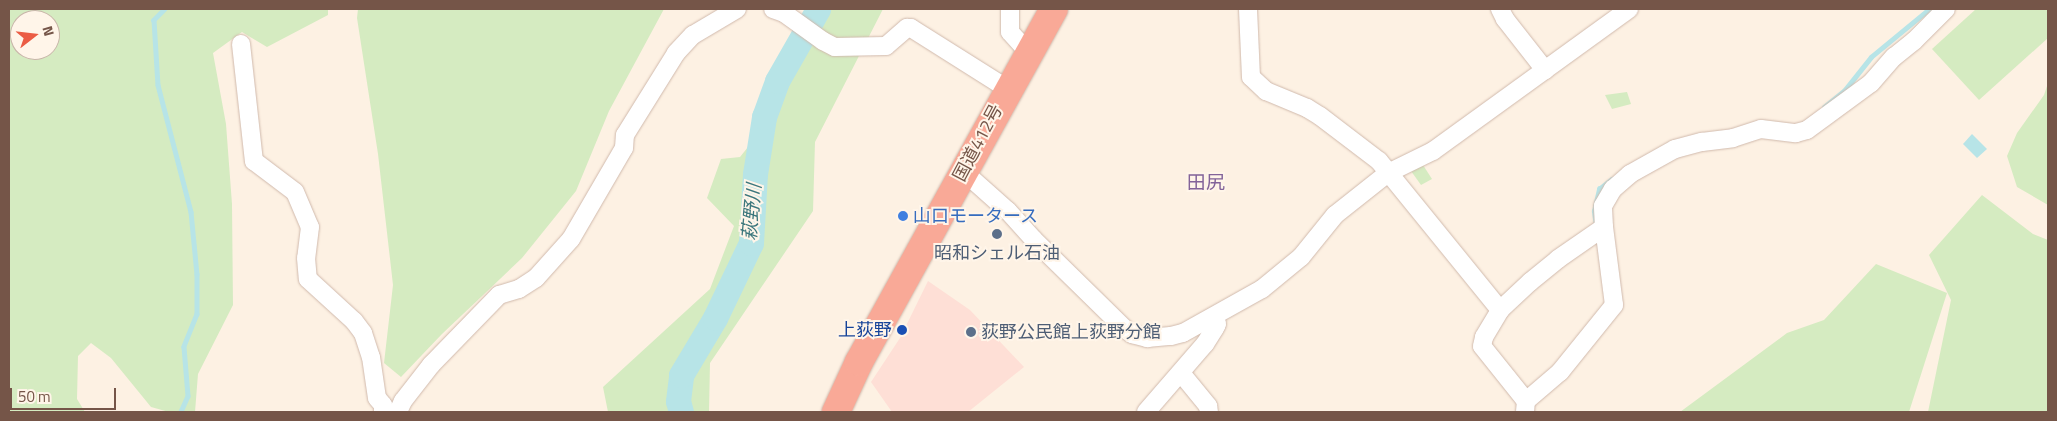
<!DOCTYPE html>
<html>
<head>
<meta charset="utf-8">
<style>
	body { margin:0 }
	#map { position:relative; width:2057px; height:421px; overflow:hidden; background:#fdf1e3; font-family:"Titillium Web","Noto Sans JP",sans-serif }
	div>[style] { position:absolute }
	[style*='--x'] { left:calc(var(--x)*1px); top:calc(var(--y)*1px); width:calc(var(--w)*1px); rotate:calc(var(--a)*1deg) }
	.commercial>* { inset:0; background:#fedfd6 }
	.green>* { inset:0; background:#d5ebc1 }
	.water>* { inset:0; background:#b7e4e7 }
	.stream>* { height:4.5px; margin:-2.25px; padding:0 2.25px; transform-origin:2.25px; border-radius:2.25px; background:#b7e4e7 }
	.river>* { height:25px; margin:-12.5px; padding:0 12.5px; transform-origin:12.5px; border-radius:12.5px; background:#b7e4e7 }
	.roads { filter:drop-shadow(0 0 1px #d0b9ac) drop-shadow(0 0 1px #d0b9ac) }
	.street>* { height:18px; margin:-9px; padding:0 9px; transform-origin:9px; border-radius:9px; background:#fff }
	.highway>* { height:28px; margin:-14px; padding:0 14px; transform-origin:14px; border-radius:14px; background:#f9a997 }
	.dots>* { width:14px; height:14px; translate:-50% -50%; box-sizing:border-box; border:2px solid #fff5e9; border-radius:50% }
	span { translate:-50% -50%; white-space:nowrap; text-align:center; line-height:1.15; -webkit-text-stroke:4px #fff5e9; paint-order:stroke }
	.street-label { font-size:18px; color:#755548 }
	.shop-label { font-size:18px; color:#366cbe }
	.left { translate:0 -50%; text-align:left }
	.service-label { font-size:18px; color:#4e5e75 }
	.transit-label { font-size:18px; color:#164399 }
	.right { translate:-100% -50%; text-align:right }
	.neighbourhood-label { font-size:19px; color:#836399 }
	.water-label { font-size:19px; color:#3b767c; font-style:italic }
	.frame { position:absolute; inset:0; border:10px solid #755548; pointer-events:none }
	.north { position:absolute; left:10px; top:10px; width:50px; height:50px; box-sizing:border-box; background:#fff5e9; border:1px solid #c8b5a9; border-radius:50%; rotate:74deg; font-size:14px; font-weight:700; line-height:20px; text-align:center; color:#755548 }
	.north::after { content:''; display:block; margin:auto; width:18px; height:22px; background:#eb5c44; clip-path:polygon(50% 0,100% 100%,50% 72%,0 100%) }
	.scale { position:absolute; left:10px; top:388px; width:106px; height:22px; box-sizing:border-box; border:2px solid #755548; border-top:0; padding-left:6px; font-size:15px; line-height:18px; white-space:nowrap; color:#755548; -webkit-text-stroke:4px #fff5e9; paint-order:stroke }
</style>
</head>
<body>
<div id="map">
	<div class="commercial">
		<div style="clip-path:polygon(928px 281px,970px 310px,1024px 367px,968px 412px,892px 412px,871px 382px,900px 338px)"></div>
	</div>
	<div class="green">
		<div style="clip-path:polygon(evenodd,9px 9px,328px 9px,328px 15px,267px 47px,242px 32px,213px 53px,226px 124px,232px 204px,233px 305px,198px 374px,195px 412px,169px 412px,151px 407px,111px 358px,91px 343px,78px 356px,77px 399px,85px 412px,9px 412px,9px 9px,20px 20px,50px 20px,50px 50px,20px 50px,20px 20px)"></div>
		<div style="clip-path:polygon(358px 9px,664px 9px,609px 111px,576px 191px,522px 258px,442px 334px,401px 377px,384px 363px,393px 285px,378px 154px,357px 18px)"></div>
		<div style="clip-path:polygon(807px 9px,883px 9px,815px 142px,813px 211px,710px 363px,709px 412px,608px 412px,603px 387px,710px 289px,734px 226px,707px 198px,721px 159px,740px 157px,780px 107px)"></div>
		<div style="clip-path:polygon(1976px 9px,2048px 9px,2048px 38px,1979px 100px,1932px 49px)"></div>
		<div style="clip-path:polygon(2048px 83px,2048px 205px,2017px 187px,2007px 156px,2017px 133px,2044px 95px)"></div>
		<div style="clip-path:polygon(1627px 92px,1631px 104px,1612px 109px,1605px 95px)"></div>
		<div style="clip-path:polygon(1423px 165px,1432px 179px,1421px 185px,1411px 171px)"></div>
		<div style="clip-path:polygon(1982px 195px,2033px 234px,2048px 240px,2048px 412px,1928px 412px,1951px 300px,1929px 255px)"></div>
		<div style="clip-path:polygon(1876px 264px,1947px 293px,1909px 412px,1680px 412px,1787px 333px,1824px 320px)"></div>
	</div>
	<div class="water">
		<div style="clip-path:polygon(1972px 134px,1987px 149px,1977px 158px,1963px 144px)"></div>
	</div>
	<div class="stream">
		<div style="--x:165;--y:9;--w:16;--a:135"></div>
		<div style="--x:154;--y:20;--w:65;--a:86.5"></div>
		<div style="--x:158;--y:85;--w:131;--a:75.4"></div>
		<div style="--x:191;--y:212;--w:62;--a:84.5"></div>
		<div style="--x:197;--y:274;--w:40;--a:90"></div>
		<div style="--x:197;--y:314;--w:35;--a:112"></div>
		<div style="--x:184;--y:347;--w:49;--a:85.3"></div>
		<div style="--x:188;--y:396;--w:17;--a:114"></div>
		<div style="--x:1824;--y:107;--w:26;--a:-39"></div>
		<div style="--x:1844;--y:91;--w:43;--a:-51.5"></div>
		<div style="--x:1871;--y:57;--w:75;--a:-39.6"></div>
		<div style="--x:1596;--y:226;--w:15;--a:-98"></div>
		<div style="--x:1594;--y:211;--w:23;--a:-77"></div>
		<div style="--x:1599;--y:189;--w:16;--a:-38"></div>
	</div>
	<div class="river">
		<div style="--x:681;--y:412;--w:11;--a:-105"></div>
		<div style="--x:678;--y:401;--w:26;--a:-83"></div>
		<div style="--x:681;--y:375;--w:66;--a:-59.2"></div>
		<div style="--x:715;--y:318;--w:83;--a:-64.4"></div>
		<div style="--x:751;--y:243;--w:69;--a:-86.7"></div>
		<div style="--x:755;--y:174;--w:58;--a:-81"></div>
		<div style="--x:764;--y:117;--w:38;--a:-70"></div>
		<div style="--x:777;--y:81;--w:83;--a:-60.3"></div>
	</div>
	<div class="roads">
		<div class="street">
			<div style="--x:773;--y:9;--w:12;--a:20"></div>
			<div style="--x:784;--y:13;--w:48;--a:35.7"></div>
			<div style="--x:823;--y:41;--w:13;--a:27"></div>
			<div style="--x:835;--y:47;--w:51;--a:-1.1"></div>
			<div style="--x:886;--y:46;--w:28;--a:-41"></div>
			<div style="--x:907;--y:28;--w:4;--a:0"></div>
			<div style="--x:911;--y:28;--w:115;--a:32.2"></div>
			<div style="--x:1010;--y:9;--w:23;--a:90"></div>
			<div style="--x:1010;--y:32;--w:27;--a:48"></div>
			<div style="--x:1248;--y:9;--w:68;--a:87.5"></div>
			<div style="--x:1251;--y:77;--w:21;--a:43"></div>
			<div style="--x:1266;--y:91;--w:44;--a:22.5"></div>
			<div style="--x:1307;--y:108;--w:15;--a:32"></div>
			<div style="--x:1320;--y:116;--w:74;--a:37.3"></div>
			<div style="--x:1379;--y:161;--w:192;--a:50.9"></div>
			<div style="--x:1500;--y:9;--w:11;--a:63"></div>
			<div style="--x:1505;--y:19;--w:65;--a:51.9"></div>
			<div style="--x:241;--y:44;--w:118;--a:83.7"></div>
			<div style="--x:254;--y:161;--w:51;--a:37.1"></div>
			<div style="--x:295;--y:192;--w:38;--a:67"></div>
			<div style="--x:310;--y:227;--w:31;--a:97"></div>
			<div style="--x:306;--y:258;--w:21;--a:85"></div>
			<div style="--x:308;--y:279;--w:62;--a:42.4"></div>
			<div style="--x:354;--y:321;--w:15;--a:53"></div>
			<div style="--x:363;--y:333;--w:25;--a:72"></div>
			<div style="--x:371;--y:357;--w:41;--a:81.7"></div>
			<div style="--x:377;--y:398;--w:9;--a:49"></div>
			<div style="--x:383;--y:405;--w:7;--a:90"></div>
			<div style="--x:964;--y:172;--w:59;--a:41.6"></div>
			<div style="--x:1008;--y:211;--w:38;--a:48"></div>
			<div style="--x:1033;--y:239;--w:129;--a:44.4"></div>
			<div style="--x:1125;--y:329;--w:9;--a:36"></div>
			<div style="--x:1132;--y:334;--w:16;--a:15"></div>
			<div style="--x:1147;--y:338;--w:24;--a:-5"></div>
			<div style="--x:1171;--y:336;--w:12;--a:-14"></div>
			<div style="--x:1183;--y:333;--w:90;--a:-29.1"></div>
			<div style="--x:1262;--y:289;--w:50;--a:-39.4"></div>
			<div style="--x:1301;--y:257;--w:54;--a:-51"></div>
			<div style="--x:1335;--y:215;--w:68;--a:-38.4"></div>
			<div style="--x:1388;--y:173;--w:50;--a:-26.1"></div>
			<div style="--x:1433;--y:151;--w:242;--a:-35.9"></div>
			<div style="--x:1181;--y:373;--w:43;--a:50.7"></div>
			<div style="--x:1208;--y:406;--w:6;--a:81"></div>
			<div style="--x:1526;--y:401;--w:70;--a:-128.7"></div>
			<div style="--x:1482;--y:346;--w:9;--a:-77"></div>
			<div style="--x:1484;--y:337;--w:31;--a:-59"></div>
			<div style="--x:1500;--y:310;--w:41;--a:-43"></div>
			<div style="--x:1530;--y:282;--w:36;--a:-39"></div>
			<div style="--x:1558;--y:259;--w:56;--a:-34.8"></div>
			<div style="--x:398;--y:412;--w:12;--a:-66"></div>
			<div style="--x:403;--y:401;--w:46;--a:-52.1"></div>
			<div style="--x:431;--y:365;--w:98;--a:-45.8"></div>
			<div style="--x:499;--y:295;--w:21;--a:-17"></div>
			<div style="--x:519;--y:289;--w:20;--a:-33"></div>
			<div style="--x:536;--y:278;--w:52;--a:-48.1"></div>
			<div style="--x:571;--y:239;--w:105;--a:-59.8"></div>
			<div style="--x:624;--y:148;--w:13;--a:-86"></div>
			<div style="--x:625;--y:135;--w:97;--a:-58.1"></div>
			<div style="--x:676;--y:53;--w:25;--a:-47"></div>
			<div style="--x:693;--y:35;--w:51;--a:-30.6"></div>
			<div style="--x:1146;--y:412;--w:90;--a:-49.1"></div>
			<div style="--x:1205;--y:344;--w:19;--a:-58"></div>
			<div style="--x:1215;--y:328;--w:4;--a:-63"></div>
			<div style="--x:1217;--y:324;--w:8;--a:-104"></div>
			<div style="--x:1525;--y:412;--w:11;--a:-85"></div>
			<div style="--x:1526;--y:401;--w:45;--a:-40.5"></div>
			<div style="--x:1560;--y:372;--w:86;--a:-51.1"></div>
			<div style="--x:1614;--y:305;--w:79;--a:-97.3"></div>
			<div style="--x:1604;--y:227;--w:21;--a:-93"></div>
			<div style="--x:1603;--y:206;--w:20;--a:-60"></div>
			<div style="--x:1613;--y:189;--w:23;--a:-41"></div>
			<div style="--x:1630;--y:174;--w:51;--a:-29.1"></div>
			<div style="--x:1675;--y:149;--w:28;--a:-15"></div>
			<div style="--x:1702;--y:142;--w:31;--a:-7"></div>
			<div style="--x:1733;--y:138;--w:29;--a:-18"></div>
			<div style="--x:1761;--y:129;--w:35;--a:7"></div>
			<div style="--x:1796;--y:133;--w:11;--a:-15"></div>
			<div style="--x:1807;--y:130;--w:79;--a:-36.3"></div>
			<div style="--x:1871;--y:83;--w:35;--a:-49"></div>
			<div style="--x:1894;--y:57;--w:26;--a:-39"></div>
			<div style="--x:1914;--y:41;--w:45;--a:-45"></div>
		</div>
		<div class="highway">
			<div style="--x:836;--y:412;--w:55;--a:-65.3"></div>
			<div style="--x:859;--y:362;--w:403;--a:-61.1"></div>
		</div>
	</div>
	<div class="dots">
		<div style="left:903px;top:216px;background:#3f7fe0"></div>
		<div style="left:997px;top:234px;background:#5c6f8a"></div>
		<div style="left:902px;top:330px;background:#1a4fb4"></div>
		<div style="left:971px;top:332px;background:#5c6f8a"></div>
	</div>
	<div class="street-label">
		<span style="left:978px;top:143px;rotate:-62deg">国道412号</span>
	</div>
	<div class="shop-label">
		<span class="left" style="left:913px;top:216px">山口モータース</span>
	</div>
	<div class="service-label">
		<span style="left:997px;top:253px">昭和シェル石油</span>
		<span class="left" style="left:981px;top:332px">荻野公民館上荻野分館</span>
	</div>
	<div class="transit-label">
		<span class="right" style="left:892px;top:330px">上荻野</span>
	</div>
	<div class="neighbourhood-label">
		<span style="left:1206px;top:182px">田尻</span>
	</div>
	<div class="water-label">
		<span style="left:751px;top:212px;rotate:-85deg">萩野川</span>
	</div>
	<div class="frame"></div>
	<div class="north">N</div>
	<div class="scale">50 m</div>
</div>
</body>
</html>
